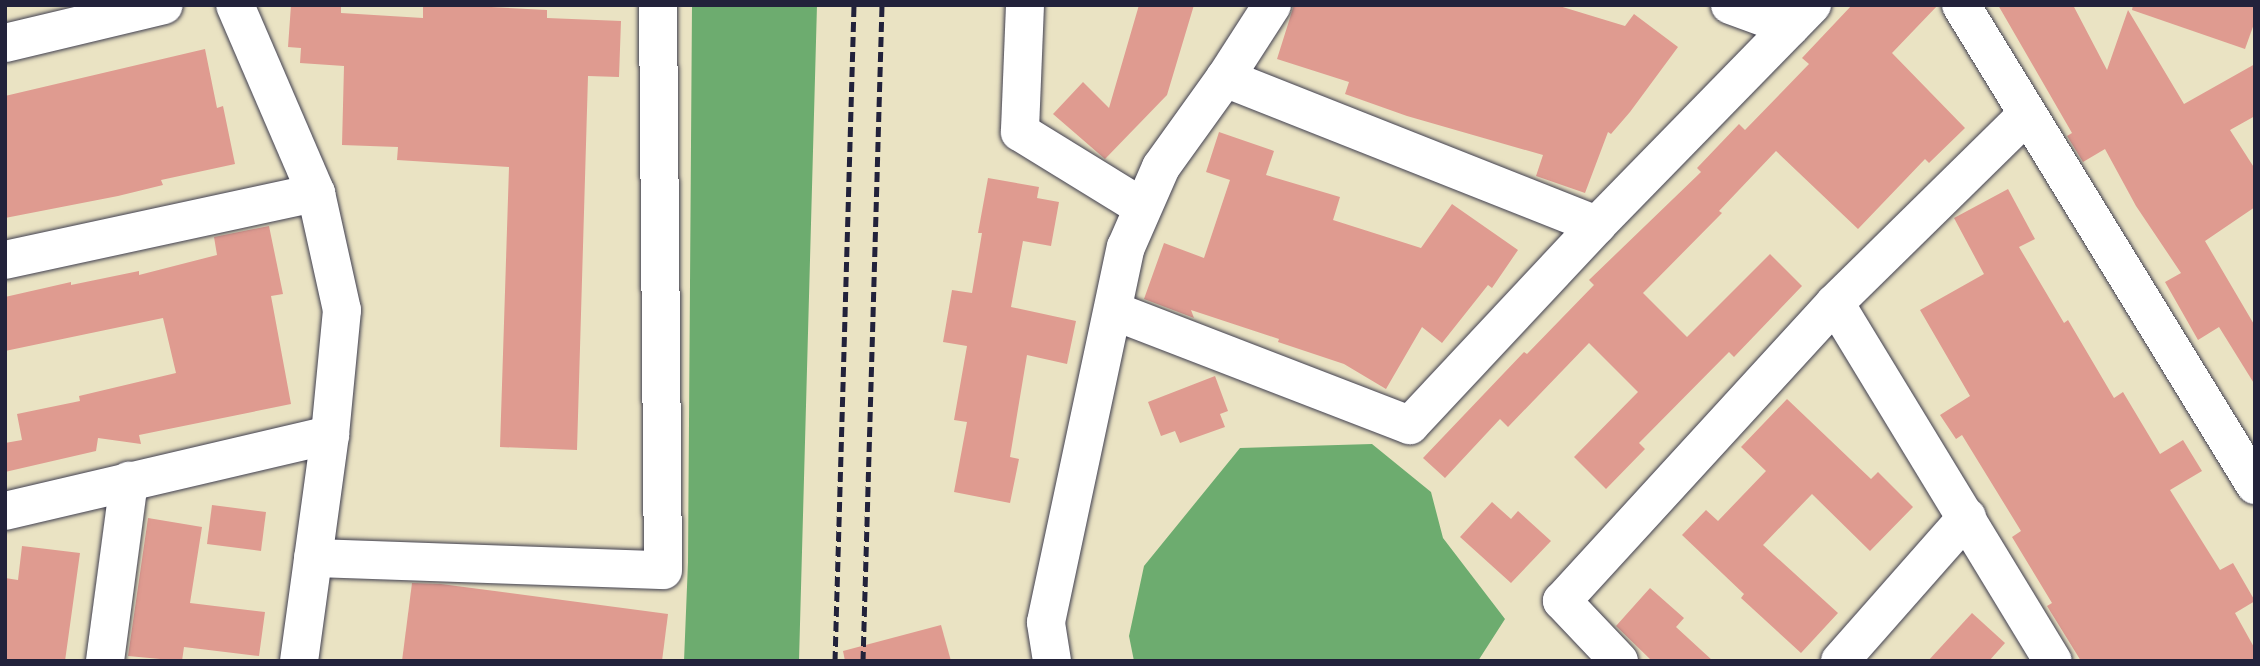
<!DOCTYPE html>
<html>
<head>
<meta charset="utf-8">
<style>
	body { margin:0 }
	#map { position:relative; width:2260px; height:666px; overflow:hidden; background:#eae3c3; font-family:"IM FELL Great Primer",serif }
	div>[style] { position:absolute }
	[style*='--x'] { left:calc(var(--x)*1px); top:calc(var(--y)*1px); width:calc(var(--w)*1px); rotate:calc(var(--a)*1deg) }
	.forest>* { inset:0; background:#6dac6f }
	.building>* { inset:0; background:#df9b90 }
	.roads { filter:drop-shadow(0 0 2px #403f4f) drop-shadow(0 0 2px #403f4f) }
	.minor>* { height:38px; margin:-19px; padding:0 19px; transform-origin:19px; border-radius:19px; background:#fff }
	.rail>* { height:5px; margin-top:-2.5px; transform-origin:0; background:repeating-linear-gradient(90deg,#22223b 0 10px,transparent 0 15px) }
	span { translate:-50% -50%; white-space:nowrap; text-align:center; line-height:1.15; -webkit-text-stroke:7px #f7f3e8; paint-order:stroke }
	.frame { position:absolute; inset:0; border:7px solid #22223b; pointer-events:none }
</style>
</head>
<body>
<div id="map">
	<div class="forest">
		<div style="clip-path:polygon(692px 5px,817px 5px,799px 661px,684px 661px,688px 562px)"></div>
		<div style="clip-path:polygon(1372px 444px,1431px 492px,1443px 538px,1505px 619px,1478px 661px,1134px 661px,1129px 636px,1144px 566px,1240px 448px)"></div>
	</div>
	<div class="building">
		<div style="clip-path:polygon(291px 5px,341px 5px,341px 13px,423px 18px,423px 5px,472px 6px,547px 10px,547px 18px,621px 21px,619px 77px,588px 76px,577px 450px,500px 447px,509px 167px,397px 160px,398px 147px,342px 145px,344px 66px,300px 63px,301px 48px,288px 47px)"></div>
		<div style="clip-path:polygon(1139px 5px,1194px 5px,1167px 95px,1105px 159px,1053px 114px,1083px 82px,1109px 108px)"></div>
		<div style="clip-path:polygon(1294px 5px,1556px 5px,1625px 26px,1634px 14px,1678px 47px,1630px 112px,1611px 134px,1608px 132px,1585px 193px,1536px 176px,1543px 155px,1407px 116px,1345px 94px,1349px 82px,1277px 59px)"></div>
		<div style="clip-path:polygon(1852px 5px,1938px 5px,1892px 53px,1965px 128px,1929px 163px,1925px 159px,1858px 229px,1776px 151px,1719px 211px,1722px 213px,1643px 293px,1687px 337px,1770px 254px,1802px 286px,1734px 357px,1729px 352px,1639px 443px,1645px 449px,1606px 489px,1574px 457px,1638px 392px,1589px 343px,1508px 427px,1500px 419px,1445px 478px,1423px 458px,1524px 352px,1527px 354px,1594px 285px,1589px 280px,1701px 172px,1697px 168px,1739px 124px,1745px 130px,1809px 64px,1802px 58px)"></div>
		<div style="clip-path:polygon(1998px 5px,2073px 5px,2107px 70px,2128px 10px,2184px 104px,2255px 64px,2255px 116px,2230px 130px,2255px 169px,2255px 207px,2205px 241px,2255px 326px,2255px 385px,2219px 327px,2198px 340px,2165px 282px,2181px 273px,2136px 206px,2105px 149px,2083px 162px,2067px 136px,2072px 133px)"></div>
		<div style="clip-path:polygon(2133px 5px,2255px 5px,2255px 21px,2245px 49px,2132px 10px)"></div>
		<div style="clip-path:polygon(205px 49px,217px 108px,223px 106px,235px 164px,161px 180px,163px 185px,118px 196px,5px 218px,5px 96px)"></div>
		<div style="clip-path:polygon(1219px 132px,1274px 151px,1266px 175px,1340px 197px,1333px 220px,1421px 248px,1452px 204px,1518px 250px,1492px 288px,1488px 285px,1442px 343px,1422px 327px,1386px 389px,1344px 364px,1278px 342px,1279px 339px,1191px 310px,1194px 318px,1144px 299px,1164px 243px,1204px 258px,1230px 180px,1206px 172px)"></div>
		<div style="clip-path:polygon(988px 178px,1039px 187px,1037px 198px,1059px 202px,1051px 246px,1023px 241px,1011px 307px,1076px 321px,1067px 364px,1027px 355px,1010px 457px,1019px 459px,1010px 503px,954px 492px,967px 422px,954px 420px,967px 346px,943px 342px,952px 290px,972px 293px,982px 233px,978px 233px)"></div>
		<div style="clip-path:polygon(2008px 189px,2035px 239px,2019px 247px,2064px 323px,2068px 320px,2114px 398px,2123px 392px,2160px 454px,2183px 440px,2202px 471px,2170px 490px,2220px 570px,2233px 563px,2255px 601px,2235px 613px,2255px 649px,2255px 661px,2081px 661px,2047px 606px,2052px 603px,2012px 537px,2021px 531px,1962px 435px,1956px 439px,1940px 415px,1970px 396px,1920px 310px,1984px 274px,1954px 218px)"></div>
		<div style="clip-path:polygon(269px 226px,283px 294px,271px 296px,291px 404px,139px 435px,141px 444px,98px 438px,96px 451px,5px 472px,5px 443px,22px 440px,17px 414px,80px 401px,79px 396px,176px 373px,163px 318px,5px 351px,5px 297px,71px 282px,71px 285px,139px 271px,139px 275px,217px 255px,214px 237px)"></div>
		<div style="clip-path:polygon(1215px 376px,1228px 411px,1220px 414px,1225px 427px,1180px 443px,1175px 431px,1161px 436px,1148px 402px)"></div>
		<div style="clip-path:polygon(1787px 399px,1871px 479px,1878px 472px,1913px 507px,1870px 551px,1812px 494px,1763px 545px,1838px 613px,1801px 653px,1741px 598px,1744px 594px,1682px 535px,1706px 510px,1718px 521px,1766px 471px,1741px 447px)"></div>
		<div style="clip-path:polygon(1492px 502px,1511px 519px,1518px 511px,1551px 541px,1511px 583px,1460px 537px)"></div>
		<div style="clip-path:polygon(212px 505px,266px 512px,261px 551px,207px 544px)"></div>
		<div style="clip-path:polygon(148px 518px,202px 527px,190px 603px,265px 612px,259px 656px,184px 647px,182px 661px,128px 656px)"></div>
		<div style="clip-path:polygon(22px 546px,80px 553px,65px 661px,5px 661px,5px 578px,18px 580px)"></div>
		<div style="clip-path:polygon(412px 583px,441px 584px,668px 614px,662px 661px,402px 661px)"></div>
		<div style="clip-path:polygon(1650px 588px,1684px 618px,1676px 627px,1713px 661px,1652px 661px,1616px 626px)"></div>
		<div style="clip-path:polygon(1972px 613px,2005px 643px,1989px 661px,1928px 661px)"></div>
		<div style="clip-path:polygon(941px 625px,951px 661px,845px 661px,843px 651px)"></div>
	</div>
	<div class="roads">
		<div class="minor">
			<div style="--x:235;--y:5;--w:205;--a:66.7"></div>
			<div style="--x:316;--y:193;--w:120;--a:77.5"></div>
			<div style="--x:342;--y:310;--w:126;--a:95.5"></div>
			<div style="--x:330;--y:435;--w:228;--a:97.8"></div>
			<div style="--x:1025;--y:5;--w:127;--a:92.3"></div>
			<div style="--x:1020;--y:132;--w:143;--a:31.6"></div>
			<div style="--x:1730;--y:5;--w:64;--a:20.1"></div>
			<div style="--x:1961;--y:5;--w:563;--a:58.51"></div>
			<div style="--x:5;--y:43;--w:163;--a:-13.4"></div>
			<div style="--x:1225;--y:78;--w:400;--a:21.6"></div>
			<div style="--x:5;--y:260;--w:318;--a:-12.2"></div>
			<div style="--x:1835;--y:303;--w:419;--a:58.7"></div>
			<div style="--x:1114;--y:311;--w:317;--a:21.1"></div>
			<div style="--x:1410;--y:425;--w:274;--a:-46.9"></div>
			<div style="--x:1597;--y:225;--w:308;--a:-45.7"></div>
			<div style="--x:5;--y:511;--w:334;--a:-13.2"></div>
			<div style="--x:313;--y:558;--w:350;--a:2"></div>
			<div style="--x:663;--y:570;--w:565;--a:-90.51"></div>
			<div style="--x:105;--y:661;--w:182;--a:-82.4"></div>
			<div style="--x:1052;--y:661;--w:39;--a:-99"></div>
			<div style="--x:1046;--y:622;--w:383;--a:-78"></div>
			<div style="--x:1126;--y:247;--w:87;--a:-66.4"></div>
			<div style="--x:1161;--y:167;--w:110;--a:-54.3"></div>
			<div style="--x:1225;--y:78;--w:87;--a:-57.2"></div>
			<div style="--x:1619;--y:661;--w:83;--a:-133.5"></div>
			<div style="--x:1562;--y:601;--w:404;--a:-47.5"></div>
			<div style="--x:1835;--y:303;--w:268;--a:-44.5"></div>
			<div style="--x:1840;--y:661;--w:192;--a:-48.6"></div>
		</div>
	</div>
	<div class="rail">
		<div style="--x:835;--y:661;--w:656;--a:-88.34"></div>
		<div style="--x:863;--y:661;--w:656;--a:-88.34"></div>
	</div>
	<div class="frame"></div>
</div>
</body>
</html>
